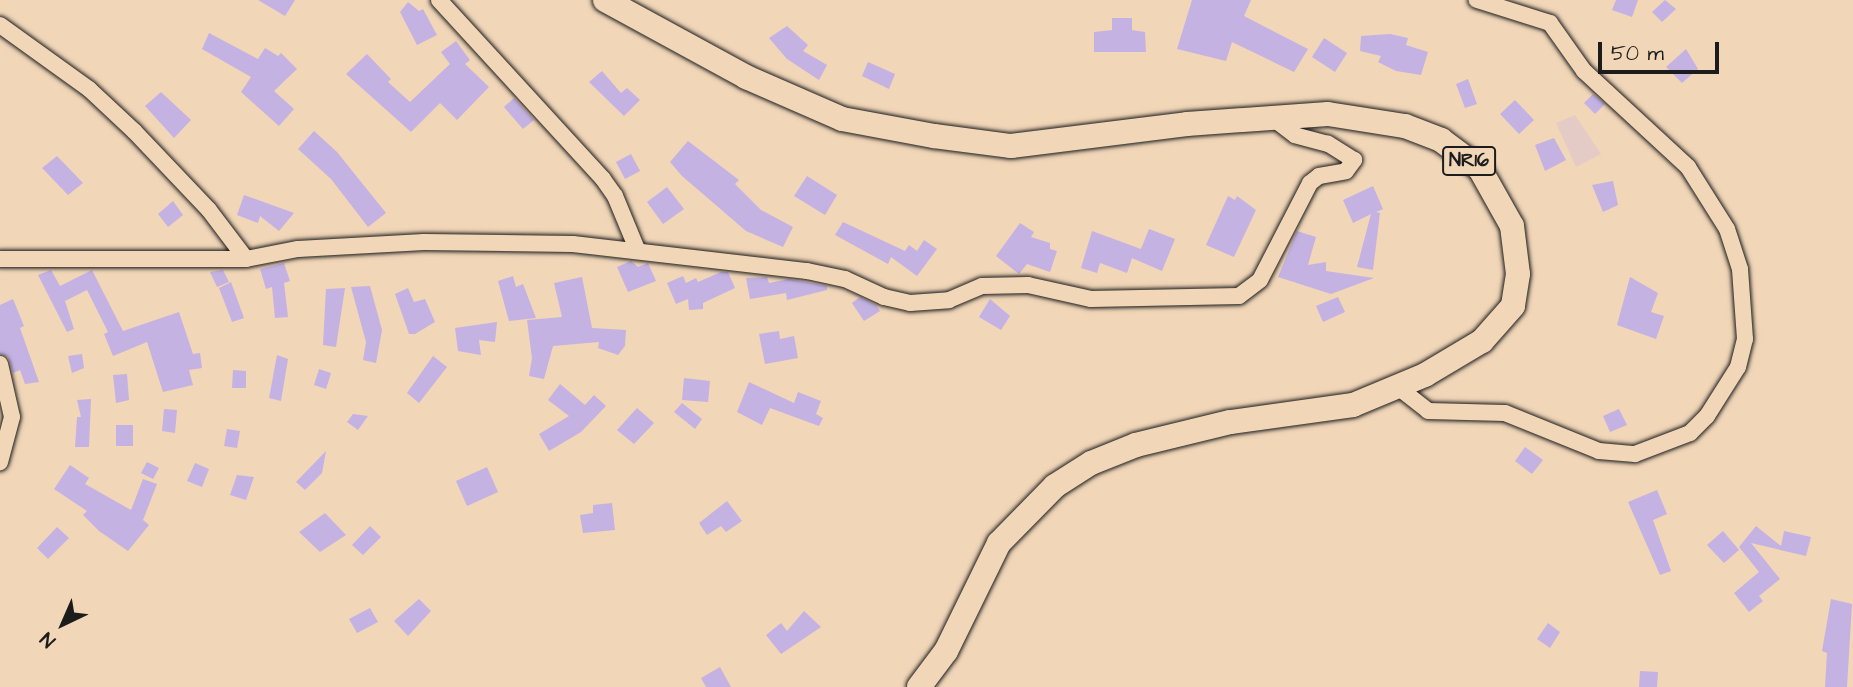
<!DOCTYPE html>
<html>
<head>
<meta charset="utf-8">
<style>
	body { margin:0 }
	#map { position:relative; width:1853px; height:687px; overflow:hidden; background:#f1d6b8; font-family:"Architects Daughter",sans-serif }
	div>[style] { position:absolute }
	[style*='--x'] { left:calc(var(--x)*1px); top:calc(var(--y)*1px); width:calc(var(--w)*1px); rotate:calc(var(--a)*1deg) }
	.built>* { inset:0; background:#e4cbc5 }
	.building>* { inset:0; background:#c4b2e3 }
	.roads { filter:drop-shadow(0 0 2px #1c1c1c) drop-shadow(0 0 2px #1c1c1c) }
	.minor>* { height:16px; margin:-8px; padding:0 8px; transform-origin:8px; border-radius:8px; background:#f1d6b8 }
	.primary>* { height:24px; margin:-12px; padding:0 12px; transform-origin:12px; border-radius:12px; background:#f1d6b8 }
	span { translate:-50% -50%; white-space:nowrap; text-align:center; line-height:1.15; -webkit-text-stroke:7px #f1d6b8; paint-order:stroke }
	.shield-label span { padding:2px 5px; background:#f1d6b8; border:2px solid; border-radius:5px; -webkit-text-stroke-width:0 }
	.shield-label { font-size:19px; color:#1c1c1c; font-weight:700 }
	.north { position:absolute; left:28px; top:589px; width:70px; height:70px; -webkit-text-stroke:5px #f1d6b8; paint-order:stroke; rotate:224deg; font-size:19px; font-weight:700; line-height:28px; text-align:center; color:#1c1c1c }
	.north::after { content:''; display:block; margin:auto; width:24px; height:32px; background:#1c1c1c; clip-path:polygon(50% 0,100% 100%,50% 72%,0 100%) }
	.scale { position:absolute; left:1598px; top:42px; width:121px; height:32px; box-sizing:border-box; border:4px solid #1c1c1c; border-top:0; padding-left:9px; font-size:21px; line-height:24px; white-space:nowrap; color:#1c1c1c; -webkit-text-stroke:5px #f1d6b8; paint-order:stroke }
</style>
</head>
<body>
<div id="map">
	<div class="built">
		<div style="clip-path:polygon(1575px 115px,1601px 154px,1576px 167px,1556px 123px)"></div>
	</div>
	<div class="building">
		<div style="clip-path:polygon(258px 0,295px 0,285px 16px)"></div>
		<div style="clip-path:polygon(1192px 0,1251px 0,1244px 16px,1308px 49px,1294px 72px,1232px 42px,1226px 61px,1177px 49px)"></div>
		<div style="clip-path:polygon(1616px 0,1638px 0,1632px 17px,1612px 10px)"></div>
		<div style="clip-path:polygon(1665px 0,1676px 9px,1662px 22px,1652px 12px)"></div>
		<div style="clip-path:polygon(408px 2px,419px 11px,423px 9px,437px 35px,417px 45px,400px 12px)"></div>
		<div style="clip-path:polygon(1112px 18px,1132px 18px,1132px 30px,1145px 32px,1146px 52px,1094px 52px,1094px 32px,1112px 30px)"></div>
		<div style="clip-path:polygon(787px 26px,808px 45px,803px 51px,827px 65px,819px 80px,787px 59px,769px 38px)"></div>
		<div style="clip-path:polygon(209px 33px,258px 59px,265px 48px,278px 56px,281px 53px,297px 69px,274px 91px,294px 109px,279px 126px,241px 92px,251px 77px,202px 49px)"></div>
		<div style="clip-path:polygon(1390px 34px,1408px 38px,1406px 45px,1428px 52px,1421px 75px,1396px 71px,1378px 62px,1381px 56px,1360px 51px,1361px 36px)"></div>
		<div style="clip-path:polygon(1324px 38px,1347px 53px,1335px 72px,1312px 57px)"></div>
		<div style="clip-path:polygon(456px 41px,470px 60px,465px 64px,489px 87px,457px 120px,440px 103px,411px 132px,346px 74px,367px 54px,391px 79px,388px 82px,410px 102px,450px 64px,441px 52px)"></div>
		<div style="clip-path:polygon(1686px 49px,1698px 69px,1682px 83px,1666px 67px)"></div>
		<div style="clip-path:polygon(868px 62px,895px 74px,889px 89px,862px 76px)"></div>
		<div style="clip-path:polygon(602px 71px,621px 93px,627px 88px,640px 100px,624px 116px,589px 82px)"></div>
		<div style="clip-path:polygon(1468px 79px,1477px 104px,1465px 108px,1456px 84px)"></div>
		<div style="clip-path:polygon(161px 92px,191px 120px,174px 138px,145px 106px)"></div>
		<div style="clip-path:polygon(1593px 94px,1605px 104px,1595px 114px,1584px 103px)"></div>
		<div style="clip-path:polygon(514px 98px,534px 120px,523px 129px,504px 107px)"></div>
		<div style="clip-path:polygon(1515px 100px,1534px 120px,1519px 134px,1500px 114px)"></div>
		<div style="clip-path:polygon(314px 131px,337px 152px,386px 213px,368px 227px,331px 179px,298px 149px)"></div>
		<div style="clip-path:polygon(1554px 138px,1566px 160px,1545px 171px,1535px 145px)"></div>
		<div style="clip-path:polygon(688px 141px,739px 180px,735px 184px,761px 210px,793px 227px,783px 247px,746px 231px,682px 176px,670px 162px)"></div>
		<div style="clip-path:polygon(631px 154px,640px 171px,625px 179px,616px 162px)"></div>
		<div style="clip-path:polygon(57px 156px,83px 183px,68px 195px,42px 168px)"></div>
		<div style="clip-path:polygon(807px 176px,837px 195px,825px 215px,794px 196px)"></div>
		<div style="clip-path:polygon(1613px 181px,1618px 205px,1603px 212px,1592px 185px)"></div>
		<div style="clip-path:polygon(1373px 186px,1383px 209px,1376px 212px,1380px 213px,1373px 270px,1357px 267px,1371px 214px,1353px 223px,1343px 200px)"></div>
		<div style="clip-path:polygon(667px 187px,684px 209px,663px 224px,647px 202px)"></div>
		<div style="clip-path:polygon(244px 195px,294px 213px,279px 231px,260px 216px,258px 223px,237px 215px)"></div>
		<div style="clip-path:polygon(1228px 196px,1235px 200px,1237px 196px,1256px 210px,1234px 257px,1206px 245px)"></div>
		<div style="clip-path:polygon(173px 201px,183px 215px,168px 227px,158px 214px)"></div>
		<div style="clip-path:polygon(843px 222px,905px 251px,909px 245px,917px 251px,924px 240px,937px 249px,917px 276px,891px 257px,888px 264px,835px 235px)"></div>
		<div style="clip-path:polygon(1020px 223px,1034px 232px,1031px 237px,1050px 243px,1050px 249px,1057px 251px,1050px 272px,1027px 264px,1019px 274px,996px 256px)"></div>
		<div style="clip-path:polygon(1149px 229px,1175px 239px,1162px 271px,1132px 258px,1127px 273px,1100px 263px,1097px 273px,1081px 268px,1092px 231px,1141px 249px)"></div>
		<div style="clip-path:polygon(1297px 231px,1316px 237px,1308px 265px,1326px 262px,1326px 271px,1374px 278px,1331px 294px,1278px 277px)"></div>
		<div style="clip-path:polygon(631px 261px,638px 267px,648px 263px,656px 281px,628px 292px,617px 267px)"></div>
		<div style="clip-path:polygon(284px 263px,290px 281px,284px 283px,288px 317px,275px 318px,272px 287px,266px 289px,260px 269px)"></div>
		<div style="clip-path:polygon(51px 270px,60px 286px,92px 270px,123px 331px,179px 312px,193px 354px,200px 353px,202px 368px,189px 370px,193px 385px,163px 392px,147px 342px,113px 356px,104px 334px,108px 332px,87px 290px,65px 301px,74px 329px,67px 332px,38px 275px)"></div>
		<div style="clip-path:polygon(223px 270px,229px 282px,217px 287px,210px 272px)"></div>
		<div style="clip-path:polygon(721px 272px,728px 272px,735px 288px,703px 303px,703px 309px,689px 310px,688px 299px,676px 304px,667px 283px,683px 276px,686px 283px,696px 278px,698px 282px)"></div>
		<div style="clip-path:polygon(513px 276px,516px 287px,523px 284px,536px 318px,509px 321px,498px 281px)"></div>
		<div style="clip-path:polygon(582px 277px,592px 328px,626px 330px,625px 346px,618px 355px,598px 348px,599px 342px,553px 346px,544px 379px,529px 376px,532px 358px,527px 320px,562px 317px,554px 283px)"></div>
		<div style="clip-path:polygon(767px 277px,769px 283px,789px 279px,827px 286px,827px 290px,787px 300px,786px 293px,750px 299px,746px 278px)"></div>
		<div style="clip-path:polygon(1630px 277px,1658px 293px,1651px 312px,1664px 316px,1656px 339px,1617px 325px)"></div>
		<div style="clip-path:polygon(231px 282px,244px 318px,232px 322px,219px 288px)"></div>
		<div style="clip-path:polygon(370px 286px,382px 330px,376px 363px,363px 360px,366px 342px,351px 287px)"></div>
		<div style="clip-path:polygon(345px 288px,336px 347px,323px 345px,326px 289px)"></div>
		<div style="clip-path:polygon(408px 288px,414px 302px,425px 299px,435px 322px,415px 334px,409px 334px,395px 294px)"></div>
		<div style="clip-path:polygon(860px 297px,876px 305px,880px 311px,864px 321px,852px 303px)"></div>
		<div style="clip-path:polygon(1338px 297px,1345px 312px,1323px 322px,1316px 306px)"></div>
		<div style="clip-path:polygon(13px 299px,24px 326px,20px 328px,39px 382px,25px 384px,20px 370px,13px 373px,8px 357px,0 354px,0 305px)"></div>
		<div style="clip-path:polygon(990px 299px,1010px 316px,1001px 330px,979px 317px)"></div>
		<div style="clip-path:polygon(497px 322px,495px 342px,479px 340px,481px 355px,458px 351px,455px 328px)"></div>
		<div style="clip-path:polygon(779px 331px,780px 339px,794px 336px,798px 358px,765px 364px,759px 334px)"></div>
		<div style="clip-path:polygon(82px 354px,84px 368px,72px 373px,68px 356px)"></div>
		<div style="clip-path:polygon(277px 355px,288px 359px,281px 401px,269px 398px)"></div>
		<div style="clip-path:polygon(433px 356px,447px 367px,419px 403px,407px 393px)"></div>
		<div style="clip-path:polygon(319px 369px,331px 373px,326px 389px,314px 385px)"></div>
		<div style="clip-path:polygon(233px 370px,246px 371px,246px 388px,232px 388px)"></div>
		<div style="clip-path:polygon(127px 374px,129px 400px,116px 403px,113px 375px)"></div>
		<div style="clip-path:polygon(684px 378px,710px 381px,708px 402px,682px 400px)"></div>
		<div style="clip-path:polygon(749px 382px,794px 403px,798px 392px,821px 401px,816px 414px,823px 418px,819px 426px,770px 408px,762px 425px,737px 412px)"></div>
		<div style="clip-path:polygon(560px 384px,585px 405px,594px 395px,606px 406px,581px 432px,549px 451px,539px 434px,569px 416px,548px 400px)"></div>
		<div style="clip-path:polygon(91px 399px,89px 447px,75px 447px,77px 417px,81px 417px,77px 400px)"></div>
		<div style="clip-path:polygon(682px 403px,702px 419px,695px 429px,674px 412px)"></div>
		<div style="clip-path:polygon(637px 408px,654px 423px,634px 444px,617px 430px)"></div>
		<div style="clip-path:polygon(164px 409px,177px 410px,175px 433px,162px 431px)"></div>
		<div style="clip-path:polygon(1619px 409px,1627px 425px,1610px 432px,1603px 416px)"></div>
		<div style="clip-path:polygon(353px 414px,368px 416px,358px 430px,347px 422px)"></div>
		<div style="clip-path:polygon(116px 425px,133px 425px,133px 446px,116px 446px)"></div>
		<div style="clip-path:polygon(227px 429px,240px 431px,237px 448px,224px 446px)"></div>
		<div style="clip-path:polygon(1525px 447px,1543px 460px,1532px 474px,1515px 461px)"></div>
		<div style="clip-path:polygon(326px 451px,322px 473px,305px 490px,296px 482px)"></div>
		<div style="clip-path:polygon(147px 462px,159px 468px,153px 479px,141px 473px)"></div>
		<div style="clip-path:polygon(195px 463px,209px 469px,202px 487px,187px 481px)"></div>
		<div style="clip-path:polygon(70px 465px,89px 478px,85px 484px,131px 510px,143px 479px,157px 484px,143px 520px,149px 525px,128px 551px,99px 531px,83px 515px,87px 511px,54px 489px)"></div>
		<div style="clip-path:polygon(487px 467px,498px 492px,467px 506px,456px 481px)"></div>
		<div style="clip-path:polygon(237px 475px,254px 477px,246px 500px,230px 495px)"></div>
		<div style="clip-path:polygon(1657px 490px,1667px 514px,1653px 520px,1671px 571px,1660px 575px,1628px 502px)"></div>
		<div style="clip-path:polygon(727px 501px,742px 521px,726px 532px,721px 526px,707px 535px,699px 523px)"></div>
		<div style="clip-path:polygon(612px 503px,615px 530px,583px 533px,580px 515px,593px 513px,593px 505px)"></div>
		<div style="clip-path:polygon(325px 513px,346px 535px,320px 552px,299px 532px)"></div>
		<div style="clip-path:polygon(370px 526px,381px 537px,363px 555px,352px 545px)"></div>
		<div style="clip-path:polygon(1756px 526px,1781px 546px,1784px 531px,1811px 537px,1806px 556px,1751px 543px,1780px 579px,1759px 596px,1763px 601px,1749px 612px,1734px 593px,1759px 572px,1739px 547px)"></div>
		<div style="clip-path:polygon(57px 527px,69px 538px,48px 559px,37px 548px)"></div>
		<div style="clip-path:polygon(1723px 531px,1739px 550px,1724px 563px,1707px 545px)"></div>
		<div style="clip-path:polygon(419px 599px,431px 611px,408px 636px,394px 621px)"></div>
		<div style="clip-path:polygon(1831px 599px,1852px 604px,1847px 687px,1825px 687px,1827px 653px,1822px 651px)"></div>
		<div style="clip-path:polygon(370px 608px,378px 622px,357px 633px,349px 619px)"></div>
		<div style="clip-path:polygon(804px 611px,821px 627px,781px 654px,766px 635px,781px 623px,787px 631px)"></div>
		<div style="clip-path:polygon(1548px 623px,1560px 632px,1550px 648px,1537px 639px)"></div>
		<div style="clip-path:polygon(720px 667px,731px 687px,706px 687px,701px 678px)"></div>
		<div style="clip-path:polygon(1640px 671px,1658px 672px,1657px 687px,1639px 687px)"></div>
	</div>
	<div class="roads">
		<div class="minor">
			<div style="--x:439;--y:0;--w:243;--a:47.5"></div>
			<div style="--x:603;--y:179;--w:21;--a:55"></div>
			<div style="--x:615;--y:196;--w:57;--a:67.5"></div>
			<div style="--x:0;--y:25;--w:110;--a:35.7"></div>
			<div style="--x:89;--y:89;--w:62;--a:43"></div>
			<div style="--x:134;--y:131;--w:109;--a:46.5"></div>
			<div style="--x:209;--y:210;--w:61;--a:52.9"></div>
			<div style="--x:0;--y:259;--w:246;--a:0"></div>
			<div style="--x:246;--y:259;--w:53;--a:-10.9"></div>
			<div style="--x:298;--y:249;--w:126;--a:-3.2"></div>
			<div style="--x:424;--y:242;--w:149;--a:0.8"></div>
			<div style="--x:573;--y:244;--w:236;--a:6.6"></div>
			<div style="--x:807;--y:271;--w:39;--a:12"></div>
			<div style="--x:845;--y:279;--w:43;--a:24.8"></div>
			<div style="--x:884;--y:297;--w:27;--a:13"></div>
			<div style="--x:910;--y:303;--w:39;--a:-4"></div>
			<div style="--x:949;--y:300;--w:36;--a:-23"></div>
			<div style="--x:982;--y:286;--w:46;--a:-1.2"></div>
			<div style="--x:1028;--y:285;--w:65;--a:12.5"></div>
			<div style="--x:1091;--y:299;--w:148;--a:-1.2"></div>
			<div style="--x:1239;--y:296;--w:26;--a:-37"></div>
			<div style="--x:1260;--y:280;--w:109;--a:-62.7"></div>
			<div style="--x:1310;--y:183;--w:11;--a:-38"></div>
			<div style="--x:1319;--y:176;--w:27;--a:-10"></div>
			<div style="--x:1346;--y:171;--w:14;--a:-54"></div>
			<div style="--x:1354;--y:160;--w:31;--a:-148"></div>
			<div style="--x:1328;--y:144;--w:34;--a:-165"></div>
			<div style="--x:1295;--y:135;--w:30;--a:-143"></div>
			<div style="--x:0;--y:364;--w:54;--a:77.2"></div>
			<div style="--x:12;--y:417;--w:47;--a:104.9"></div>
			<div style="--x:1399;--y:388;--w:37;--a:38"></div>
			<div style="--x:1428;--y:411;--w:77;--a:1.5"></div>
			<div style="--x:1505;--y:413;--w:101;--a:22"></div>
			<div style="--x:1599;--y:451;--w:36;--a:5"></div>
			<div style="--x:1635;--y:454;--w:59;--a:-20.9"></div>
			<div style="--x:1690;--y:433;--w:24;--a:-45"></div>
			<div style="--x:1707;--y:416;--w:58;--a:-57.7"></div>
			<div style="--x:1738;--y:367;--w:29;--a:-76"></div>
			<div style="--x:1745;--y:339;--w:70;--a:-94.1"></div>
			<div style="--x:1740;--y:269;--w:42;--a:-108"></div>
			<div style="--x:1727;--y:229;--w:73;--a:-122.2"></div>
			<div style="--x:1688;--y:167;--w:142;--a:-137.3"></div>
			<div style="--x:1584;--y:71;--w:59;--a:-125.3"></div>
			<div style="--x:1550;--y:23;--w:77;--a:-162.5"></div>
		</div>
		<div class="primary">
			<div style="--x:605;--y:0;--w:161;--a:28.6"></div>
			<div style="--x:746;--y:77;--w:105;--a:23.6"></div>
			<div style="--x:842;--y:119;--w:94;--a:10.5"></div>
			<div style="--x:934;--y:136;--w:78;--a:7.4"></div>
			<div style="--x:1011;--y:146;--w:177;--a:-7.1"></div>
			<div style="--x:1187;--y:124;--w:141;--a:-4.1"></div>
			<div style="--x:1328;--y:114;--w:78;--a:8.9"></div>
			<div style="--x:1405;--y:126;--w:39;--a:21"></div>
			<div style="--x:1441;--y:140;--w:49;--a:36.6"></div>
			<div style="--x:1480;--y:169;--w:65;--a:60.7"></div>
			<div style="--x:1512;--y:226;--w:48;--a:82.9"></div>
			<div style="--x:1518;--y:274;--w:32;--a:99"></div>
			<div style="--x:1513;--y:306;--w:47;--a:131.5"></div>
			<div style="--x:1482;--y:341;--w:66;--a:149.2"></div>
			<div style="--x:1425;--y:375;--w:78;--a:157.4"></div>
			<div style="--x:1353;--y:405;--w:124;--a:172.1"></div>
			<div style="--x:1230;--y:422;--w:97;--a:166.3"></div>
			<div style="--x:1136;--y:445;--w:48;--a:158.2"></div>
			<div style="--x:1091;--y:463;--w:43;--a:147.4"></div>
			<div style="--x:1055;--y:486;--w:80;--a:134.5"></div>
			<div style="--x:999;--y:543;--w:120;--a:116.1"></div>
			<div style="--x:946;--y:651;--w:45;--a:126.9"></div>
		</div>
	</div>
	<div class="shield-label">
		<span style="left:1469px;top:161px">NR16</span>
	</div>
	<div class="north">N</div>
	<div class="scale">50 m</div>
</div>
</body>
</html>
